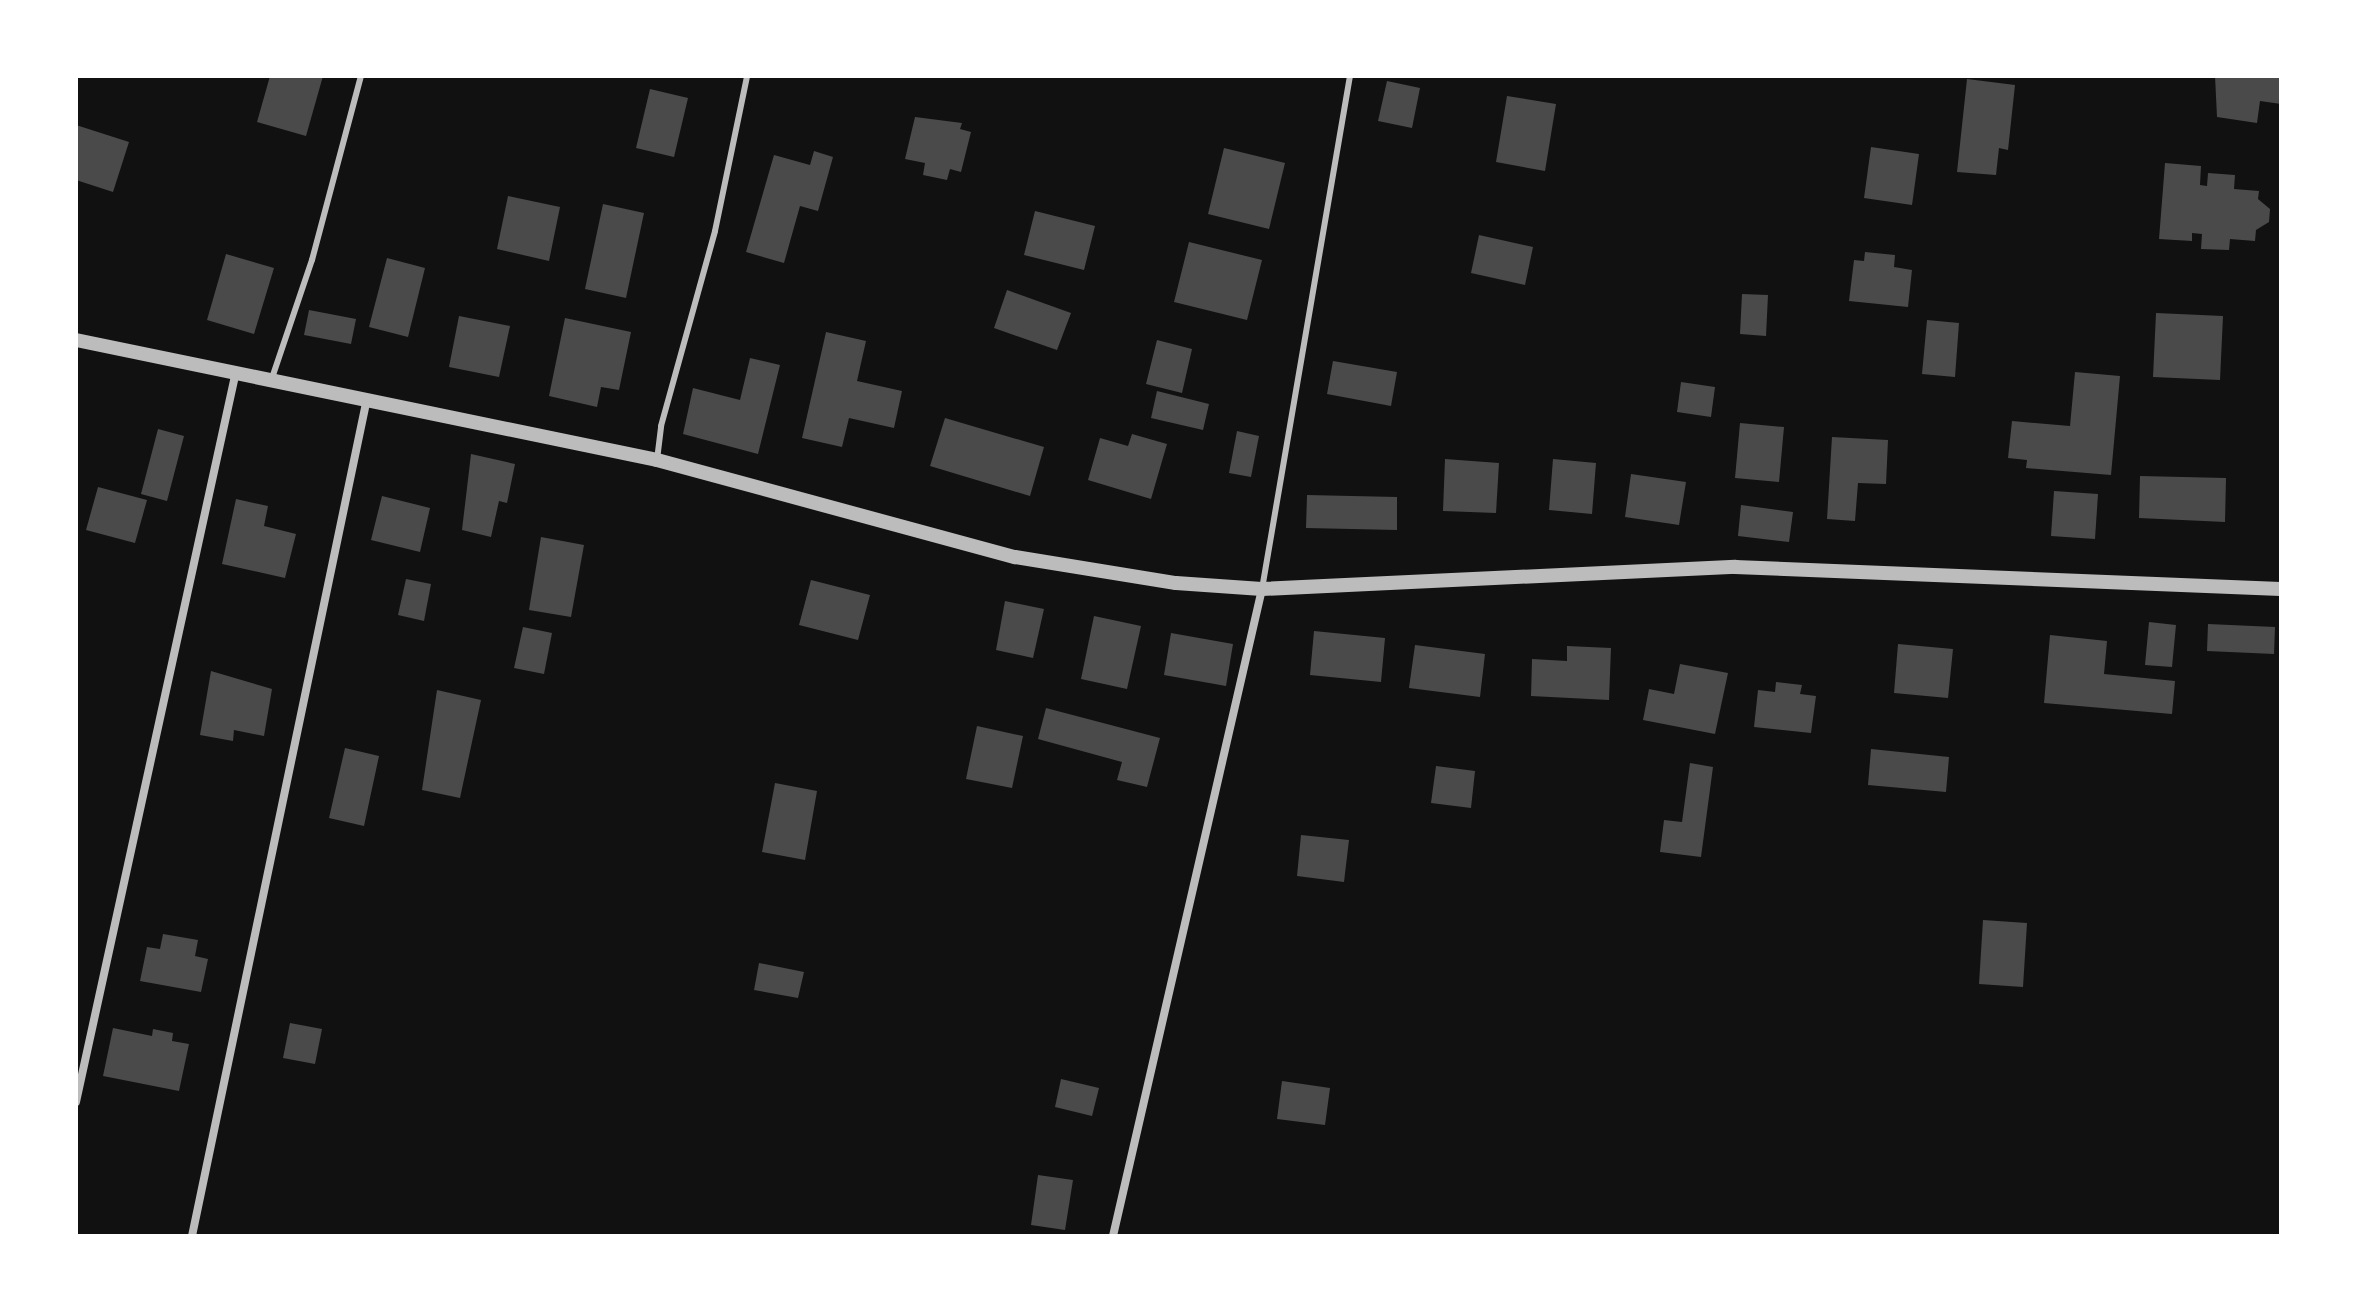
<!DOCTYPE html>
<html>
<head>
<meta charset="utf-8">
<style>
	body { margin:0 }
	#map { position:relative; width:2357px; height:1312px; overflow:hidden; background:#111; font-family:"Golos Text",sans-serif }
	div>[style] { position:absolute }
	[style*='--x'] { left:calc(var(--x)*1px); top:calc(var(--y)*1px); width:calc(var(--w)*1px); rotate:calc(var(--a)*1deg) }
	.building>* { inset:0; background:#4a4a4a }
	.service>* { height:6px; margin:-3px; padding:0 3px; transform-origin:3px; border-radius:3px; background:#bcbcbc }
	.minor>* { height:8px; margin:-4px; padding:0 4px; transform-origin:4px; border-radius:4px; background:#bcbcbc }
	.tertiary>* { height:14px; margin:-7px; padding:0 7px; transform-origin:7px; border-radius:7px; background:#bcbcbc }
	span { translate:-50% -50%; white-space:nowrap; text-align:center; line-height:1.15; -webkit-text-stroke:8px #fff; paint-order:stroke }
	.frame { position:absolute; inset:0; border:78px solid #fff; pointer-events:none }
</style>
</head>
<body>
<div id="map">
	<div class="building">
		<div style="clip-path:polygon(270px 76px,323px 76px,306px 136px,257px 122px)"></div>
		<div style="clip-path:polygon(2215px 76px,2281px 76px,2281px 104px,2260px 101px,2257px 123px,2217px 117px)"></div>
		<div style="clip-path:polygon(1967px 79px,2015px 85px,2008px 150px,1999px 148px,1996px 175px,1957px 172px)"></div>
		<div style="clip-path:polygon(1387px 81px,1420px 88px,1412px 128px,1378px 121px)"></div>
		<div style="clip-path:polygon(650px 89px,688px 98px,674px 157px,636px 148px)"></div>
		<div style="clip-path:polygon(1507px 96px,1556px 104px,1545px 171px,1496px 162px)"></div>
		<div style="clip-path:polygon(915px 117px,962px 123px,960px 129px,971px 132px,961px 172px,950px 169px,947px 180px,923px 175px,925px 163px,905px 159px)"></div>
		<div style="clip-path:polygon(76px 125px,129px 142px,113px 192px,76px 180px)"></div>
		<div style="clip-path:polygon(1871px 147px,1919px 154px,1912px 205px,1864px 198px)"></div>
		<div style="clip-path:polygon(1224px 148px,1285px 163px,1269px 229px,1208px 214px)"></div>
		<div style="clip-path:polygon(814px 151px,833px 157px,818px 211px,800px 206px,784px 263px,746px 252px,774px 155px,810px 165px)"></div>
		<div style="clip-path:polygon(2165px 163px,2201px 166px,2200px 185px,2207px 186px,2208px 173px,2235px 175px,2234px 189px,2259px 191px,2258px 199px,2270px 209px,2269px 222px,2256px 230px,2255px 241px,2230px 239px,2229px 250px,2201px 249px,2202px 234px,2192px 233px,2192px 241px,2159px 239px)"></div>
		<div style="clip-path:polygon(508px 196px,560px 207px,549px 261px,497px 249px)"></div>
		<div style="clip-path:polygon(603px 204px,644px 213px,626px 298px,585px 289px)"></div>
		<div style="clip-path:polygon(1035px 211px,1095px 226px,1084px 270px,1024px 255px)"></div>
		<div style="clip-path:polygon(1479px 235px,1533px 247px,1525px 285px,1471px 273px)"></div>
		<div style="clip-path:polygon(1189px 242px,1262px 260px,1247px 320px,1174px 302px)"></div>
		<div style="clip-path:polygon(1865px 252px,1895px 255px,1894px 267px,1912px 270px,1908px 307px,1849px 301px,1854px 260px,1864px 261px)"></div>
		<div style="clip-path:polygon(226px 254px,274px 268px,254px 334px,207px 320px)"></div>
		<div style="clip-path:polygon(387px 258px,425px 268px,408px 337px,369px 327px)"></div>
		<div style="clip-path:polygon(1007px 290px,1071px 313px,1057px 350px,994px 328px)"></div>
		<div style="clip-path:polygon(1742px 294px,1768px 295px,1766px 336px,1740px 334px)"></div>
		<div style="clip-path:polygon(309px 310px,356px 319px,351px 344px,304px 335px)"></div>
		<div style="clip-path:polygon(2156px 313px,2223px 316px,2220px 380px,2153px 377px)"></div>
		<div style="clip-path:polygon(459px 316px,510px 326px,499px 377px,449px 367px)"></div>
		<div style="clip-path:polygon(565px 318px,631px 332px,619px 390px,601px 387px,597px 407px,549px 396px)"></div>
		<div style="clip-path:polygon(1927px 320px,1959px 323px,1955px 377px,1922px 374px)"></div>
		<div style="clip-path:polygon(826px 332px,866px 341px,857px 381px,902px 391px,894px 428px,849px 418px,842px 447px,802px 438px)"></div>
		<div style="clip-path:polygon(1157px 340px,1192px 349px,1182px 393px,1146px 384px)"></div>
		<div style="clip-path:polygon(750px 358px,780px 365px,758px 454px,683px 434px,693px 388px,740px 400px)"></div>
		<div style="clip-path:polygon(1333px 361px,1397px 372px,1391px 406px,1327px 394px)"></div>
		<div style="clip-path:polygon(2075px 372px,2120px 376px,2111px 475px,2026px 468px,2027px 460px,2008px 458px,2012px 421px,2070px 426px)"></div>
		<div style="clip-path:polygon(1681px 382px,1715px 387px,1711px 417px,1677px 412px)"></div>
		<div style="clip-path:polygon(1157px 391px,1209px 404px,1203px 430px,1151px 418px)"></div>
		<div style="clip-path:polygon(945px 418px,1044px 447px,1030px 496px,930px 466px)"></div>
		<div style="clip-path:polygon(1740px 423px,1784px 427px,1779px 482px,1735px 478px)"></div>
		<div style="clip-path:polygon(158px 429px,184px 436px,167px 501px,141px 494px)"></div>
		<div style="clip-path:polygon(1237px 431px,1259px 436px,1251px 477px,1229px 473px)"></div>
		<div style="clip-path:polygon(1132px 434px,1167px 444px,1151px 499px,1088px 480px,1100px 438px,1128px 446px)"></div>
		<div style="clip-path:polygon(1832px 437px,1888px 440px,1886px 484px,1858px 483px,1855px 521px,1827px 519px)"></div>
		<div style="clip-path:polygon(471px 454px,515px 464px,507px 503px,499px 501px,491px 537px,462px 530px)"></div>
		<div style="clip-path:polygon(1445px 459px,1499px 463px,1496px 513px,1443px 511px)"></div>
		<div style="clip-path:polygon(1553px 459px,1596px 463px,1592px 514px,1549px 510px)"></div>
		<div style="clip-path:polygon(1631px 474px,1686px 482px,1679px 525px,1625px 517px)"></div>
		<div style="clip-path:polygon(2140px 476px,2226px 478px,2225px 522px,2139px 518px)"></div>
		<div style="clip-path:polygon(98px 487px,147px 500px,135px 543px,86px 530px)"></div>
		<div style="clip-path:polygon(2054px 491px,2098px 494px,2095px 539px,2051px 536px)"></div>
		<div style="clip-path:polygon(1307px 495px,1397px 497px,1397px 530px,1306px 528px)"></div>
		<div style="clip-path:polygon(382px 496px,430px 508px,420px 552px,371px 540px)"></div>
		<div style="clip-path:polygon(236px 499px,268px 506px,264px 526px,296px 534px,285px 578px,222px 564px)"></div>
		<div style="clip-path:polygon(1741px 505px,1793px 512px,1789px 542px,1738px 536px)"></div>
		<div style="clip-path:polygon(541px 537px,584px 545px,571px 617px,529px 610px)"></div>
		<div style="clip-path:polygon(406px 579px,431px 584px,424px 621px,398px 615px)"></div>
		<div style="clip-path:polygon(811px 580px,870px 595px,858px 640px,799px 625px)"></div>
		<div style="clip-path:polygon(1005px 601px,1044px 609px,1033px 658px,996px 650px)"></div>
		<div style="clip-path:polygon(1094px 616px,1141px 626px,1127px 689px,1081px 679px)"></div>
		<div style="clip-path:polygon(2149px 622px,2176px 625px,2172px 667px,2145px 665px)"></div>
		<div style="clip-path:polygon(2208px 624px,2275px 627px,2274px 654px,2207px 651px)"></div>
		<div style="clip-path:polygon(523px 627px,552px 633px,544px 674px,514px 668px)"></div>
		<div style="clip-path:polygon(1314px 631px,1385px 638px,1381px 682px,1310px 675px)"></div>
		<div style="clip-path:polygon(1171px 633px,1233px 644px,1226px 686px,1164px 675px)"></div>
		<div style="clip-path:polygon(2050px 635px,2107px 641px,2104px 674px,2175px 681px,2172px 714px,2044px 703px)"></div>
		<div style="clip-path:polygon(1898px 644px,1953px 649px,1948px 698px,1894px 693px)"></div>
		<div style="clip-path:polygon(1415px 645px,1485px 654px,1480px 697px,1409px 688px)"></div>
		<div style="clip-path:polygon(1567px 646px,1611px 648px,1609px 700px,1531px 696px,1532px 659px,1567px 661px)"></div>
		<div style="clip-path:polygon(1680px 664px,1728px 673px,1715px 734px,1643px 720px,1649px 689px,1674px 694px)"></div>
		<div style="clip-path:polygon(211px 671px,272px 689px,264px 736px,234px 730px,233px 741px,200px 735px)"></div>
		<div style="clip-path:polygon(1776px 682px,1802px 685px,1800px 694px,1816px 696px,1811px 733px,1754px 727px,1758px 690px,1775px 692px)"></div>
		<div style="clip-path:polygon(437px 690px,481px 700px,460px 798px,422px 790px)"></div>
		<div style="clip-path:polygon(1046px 708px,1160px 738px,1147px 787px,1117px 780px,1122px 762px,1038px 739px)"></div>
		<div style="clip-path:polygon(977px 726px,1023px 736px,1012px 788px,966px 779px)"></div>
		<div style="clip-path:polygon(345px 748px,379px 756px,364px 826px,329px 818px)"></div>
		<div style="clip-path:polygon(1871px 749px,1949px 757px,1946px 792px,1868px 785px)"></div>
		<div style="clip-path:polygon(1690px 763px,1713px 767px,1701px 857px,1660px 852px,1664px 820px,1682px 822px)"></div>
		<div style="clip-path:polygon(1436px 766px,1475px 771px,1471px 808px,1431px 803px)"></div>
		<div style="clip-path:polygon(775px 783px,817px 791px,805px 860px,762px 852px)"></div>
		<div style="clip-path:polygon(1301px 835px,1349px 840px,1344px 882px,1297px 876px)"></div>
		<div style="clip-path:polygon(1983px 920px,2027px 923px,2023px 987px,1979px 984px)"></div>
		<div style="clip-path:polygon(163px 934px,198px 940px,195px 956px,208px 959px,201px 992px,140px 981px,147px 947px,160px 949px)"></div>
		<div style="clip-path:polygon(759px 963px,804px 972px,798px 998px,754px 990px)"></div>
		<div style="clip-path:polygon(290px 1023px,322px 1029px,315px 1064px,283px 1058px)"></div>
		<div style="clip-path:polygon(113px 1028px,152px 1036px,153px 1029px,173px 1033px,172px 1041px,189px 1044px,179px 1091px,103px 1076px)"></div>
		<div style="clip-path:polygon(1061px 1079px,1099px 1088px,1092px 1116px,1055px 1107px)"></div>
		<div style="clip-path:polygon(1282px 1081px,1330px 1088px,1325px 1125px,1277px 1119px)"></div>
		<div style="clip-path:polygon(1038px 1175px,1073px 1180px,1065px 1230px,1031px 1225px)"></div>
	</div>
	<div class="service">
		<div style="--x:272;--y:378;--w:125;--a:-71.3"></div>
		<div style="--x:312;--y:260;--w:190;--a:-75.1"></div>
		<div style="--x:657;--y:460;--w:34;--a:-83"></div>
		<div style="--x:661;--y:426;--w:202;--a:-74.5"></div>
		<div style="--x:715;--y:231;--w:158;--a:-78.3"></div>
		<div style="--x:1262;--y:589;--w:520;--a:-80.27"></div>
	</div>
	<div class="minor">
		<div style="--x:76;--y:1102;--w:748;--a:-77.65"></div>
		<div style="--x:192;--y:1236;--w:856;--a:-78.2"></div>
		<div style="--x:1113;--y:1236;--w:664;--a:-77.03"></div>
	</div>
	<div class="tertiary">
		<div style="--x:76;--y:340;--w:593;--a:11.67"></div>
		<div style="--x:657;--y:460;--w:371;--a:15.2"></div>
		<div style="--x:1015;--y:557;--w:163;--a:9.2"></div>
		<div style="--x:1176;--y:583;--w:86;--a:4"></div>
		<div style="--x:1262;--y:589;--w:474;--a:-2.7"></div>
		<div style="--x:1735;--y:567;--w:546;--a:2.31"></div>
	</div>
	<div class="frame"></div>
</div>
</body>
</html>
